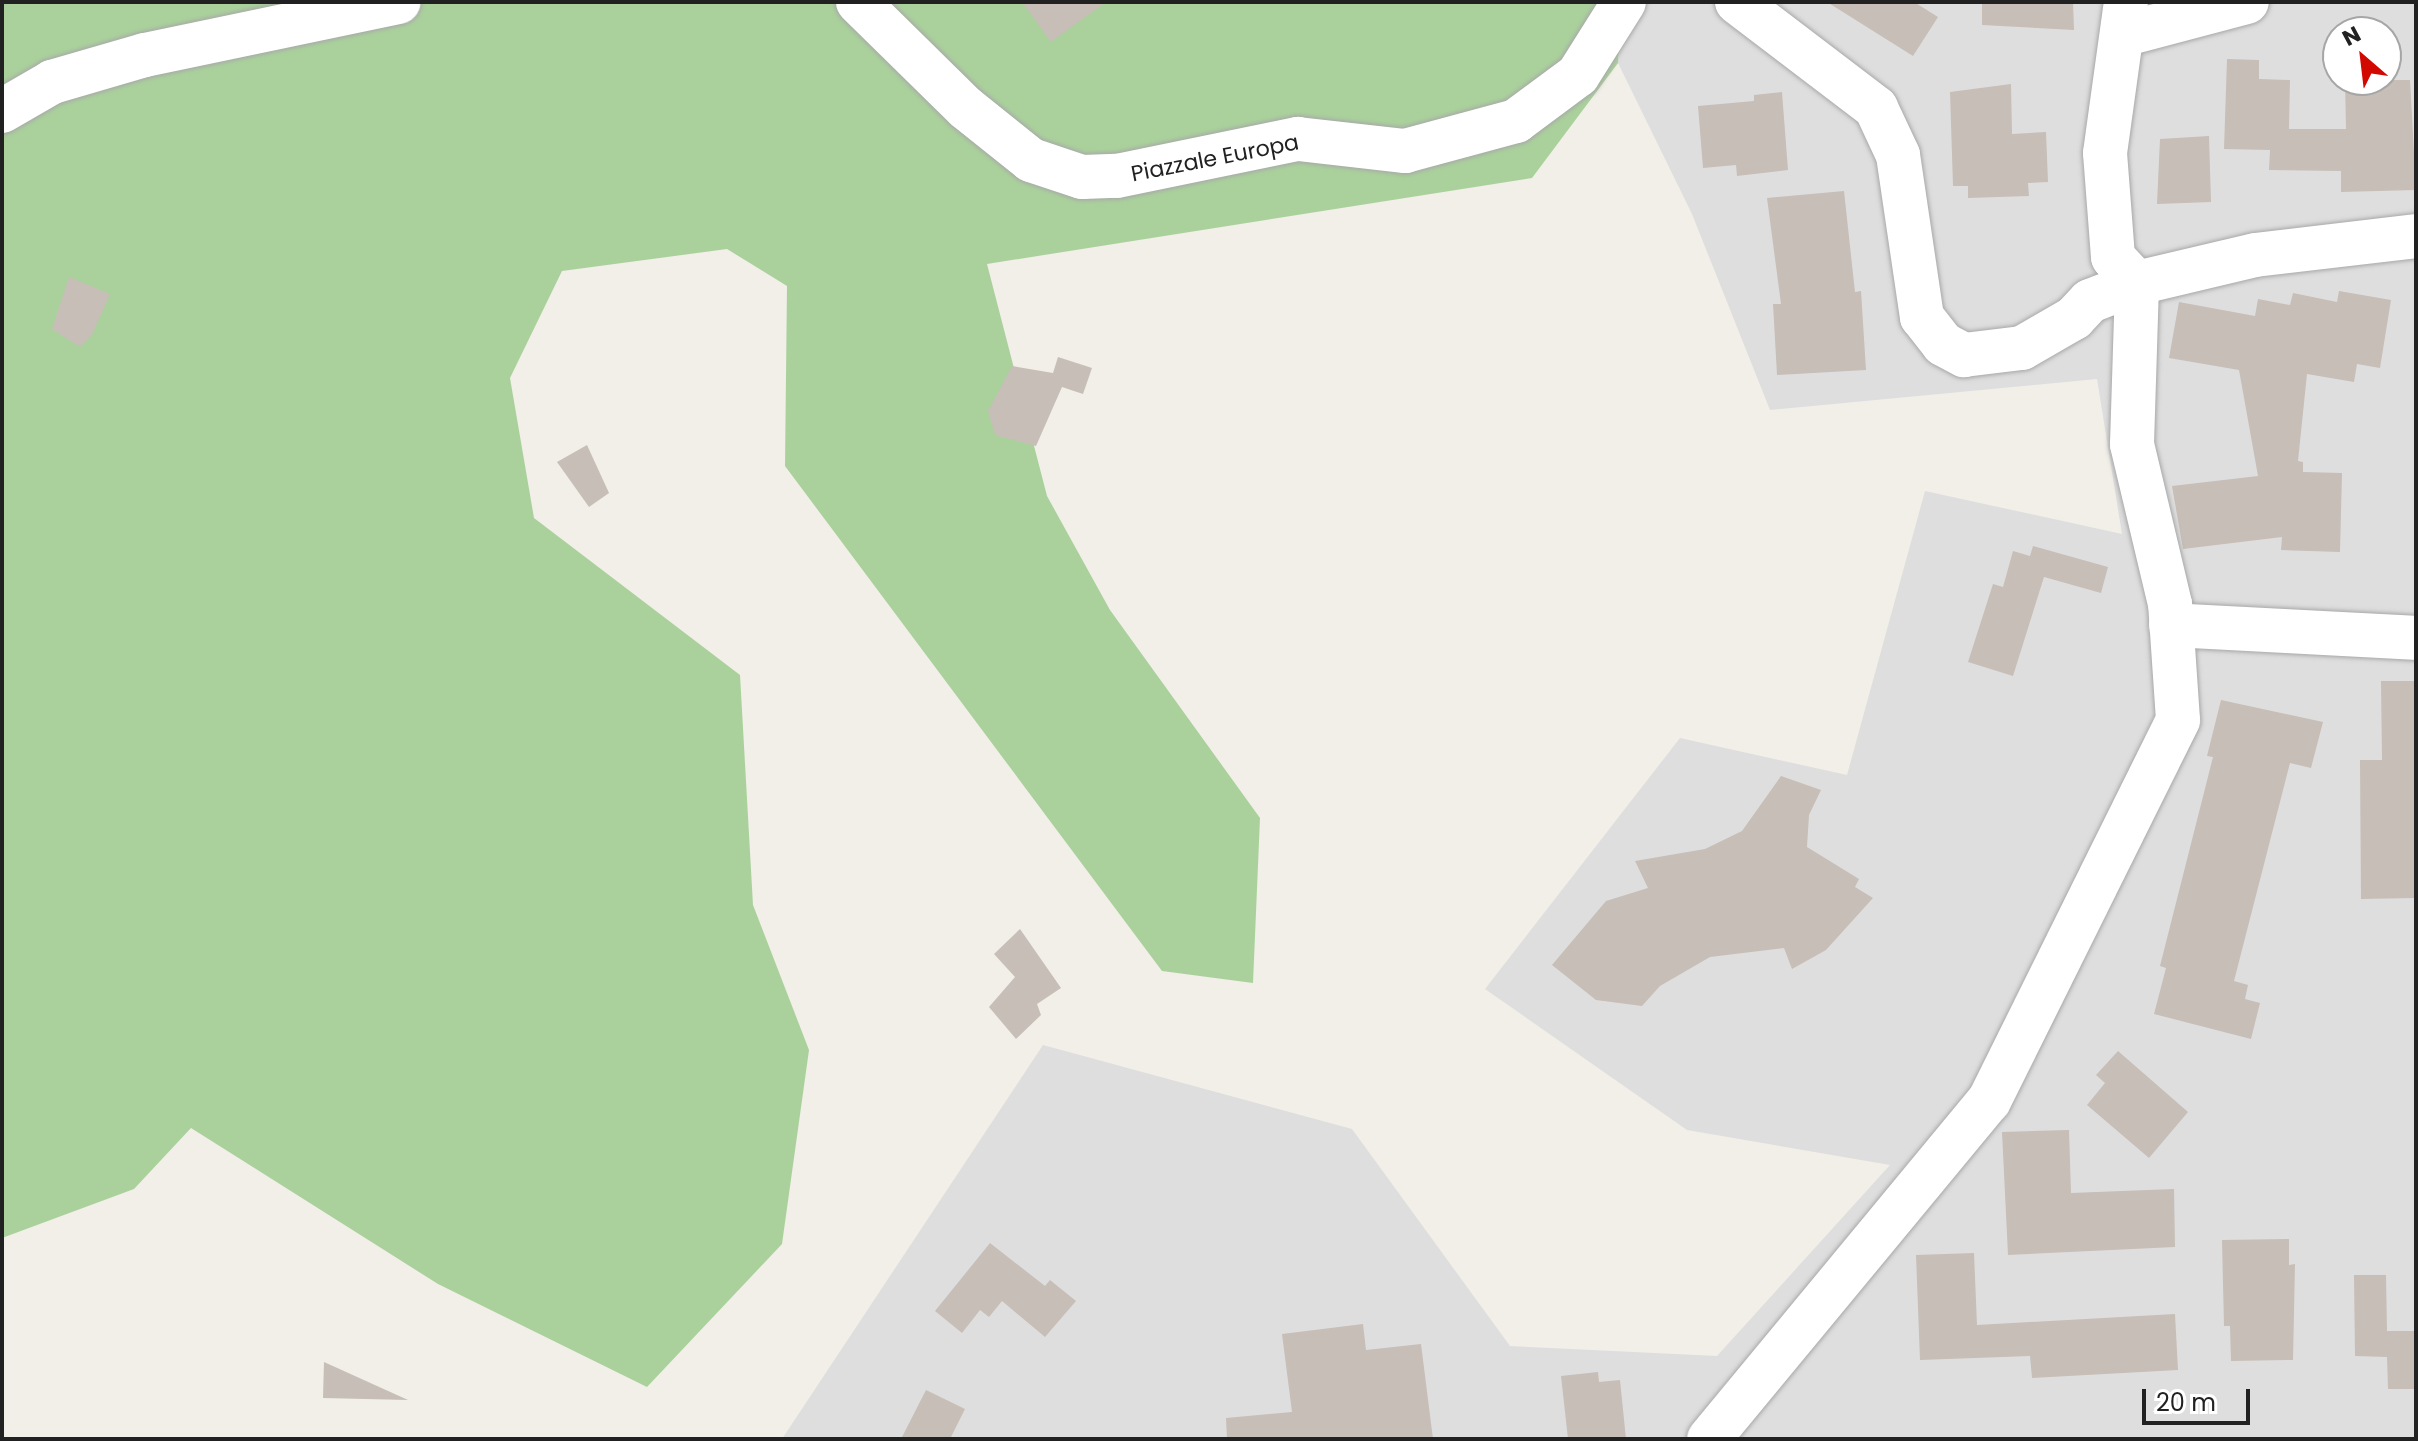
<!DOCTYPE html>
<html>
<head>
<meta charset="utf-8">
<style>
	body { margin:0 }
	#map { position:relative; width:2418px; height:1441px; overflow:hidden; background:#f1efe8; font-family:Poppins,sans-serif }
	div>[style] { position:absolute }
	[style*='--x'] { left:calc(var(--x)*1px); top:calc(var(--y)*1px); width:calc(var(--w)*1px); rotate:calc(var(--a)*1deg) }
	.residential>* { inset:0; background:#dfdede }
	.forest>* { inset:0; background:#aad19c }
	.building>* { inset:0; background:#c6beb7 }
	.roads { filter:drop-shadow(0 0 2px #a8a8a8) drop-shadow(0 0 2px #a8a8a8) }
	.minor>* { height:44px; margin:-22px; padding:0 22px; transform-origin:22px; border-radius:22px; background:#fff }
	span { translate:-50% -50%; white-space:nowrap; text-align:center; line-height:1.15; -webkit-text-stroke:6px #fff; paint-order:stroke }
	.street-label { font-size:22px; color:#212121 }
	.frame { position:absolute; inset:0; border:4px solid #212121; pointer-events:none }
	.north { position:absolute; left:2322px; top:16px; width:80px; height:80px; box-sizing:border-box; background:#fff; border:2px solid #a6a6a6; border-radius:50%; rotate:332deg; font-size:22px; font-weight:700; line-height:32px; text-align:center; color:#212121 }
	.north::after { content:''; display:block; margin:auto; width:28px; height:36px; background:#d20900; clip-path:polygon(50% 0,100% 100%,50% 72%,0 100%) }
	.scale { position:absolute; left:2142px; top:1389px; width:108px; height:36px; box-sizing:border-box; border:4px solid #212121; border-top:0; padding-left:10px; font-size:24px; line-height:28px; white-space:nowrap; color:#212121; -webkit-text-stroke:6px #fff; paint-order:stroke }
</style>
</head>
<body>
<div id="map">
	<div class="residential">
		<div style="clip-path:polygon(evenodd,1621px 2px,2416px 2px,2416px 1439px,782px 1439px,1043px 1045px,1352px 1129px,1510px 1346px,1717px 1356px,1890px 1165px,1687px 1130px,1485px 989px,1680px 738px,1847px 775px,1925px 491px,2122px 534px,2097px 379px,1770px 410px,1692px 214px,1618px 63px,1621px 2px,2338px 32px,2386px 32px,2386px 80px,2338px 80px,2338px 32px)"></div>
	</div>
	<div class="forest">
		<div style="clip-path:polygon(2px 2px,1621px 2px,1618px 63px,1532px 178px,987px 264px,1047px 496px,1110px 610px,1260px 818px,1253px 983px,1162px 971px,785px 466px,787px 286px,727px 249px,562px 271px,510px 378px,534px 518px,740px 675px,753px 905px,809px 1050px,782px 1244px,647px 1387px,438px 1284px,191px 1128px,134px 1189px,2px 1238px)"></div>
	</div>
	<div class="building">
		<div style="clip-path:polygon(1022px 2px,1106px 2px,1051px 42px)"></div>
		<div style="clip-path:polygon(1827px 2px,1914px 2px,1938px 17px,1913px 56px)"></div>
		<div style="clip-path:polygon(1982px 2px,2073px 2px,2074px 30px,1982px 25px)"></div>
		<div style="clip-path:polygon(2227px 59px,2259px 60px,2259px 79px,2290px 80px,2289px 129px,2346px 129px,2345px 80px,2410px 80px,2416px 190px,2341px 192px,2341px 171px,2269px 170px,2270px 150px,2224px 149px)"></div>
		<div style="clip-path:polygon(2011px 84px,2012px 134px,2046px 132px,2048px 182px,2028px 183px,2029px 196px,1968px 198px,1968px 186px,1953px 186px,1950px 92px)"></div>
		<div style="clip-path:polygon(1782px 92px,1788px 170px,1737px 176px,1736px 165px,1703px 168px,1698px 106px,1754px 101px,1754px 95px)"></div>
		<div style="clip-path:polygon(2209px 136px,2211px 202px,2157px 204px,2160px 139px)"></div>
		<div style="clip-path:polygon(1844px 191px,1855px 292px,1861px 291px,1866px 370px,1777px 375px,1773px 304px,1781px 304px,1767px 198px)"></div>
		<div style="clip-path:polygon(69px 277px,110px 294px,92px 335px,80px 347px,52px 329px)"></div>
		<div style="clip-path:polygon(2339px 291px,2391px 300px,2380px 368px,2357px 364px,2354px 382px,2307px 374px,2298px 461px,2303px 462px,2303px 472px,2342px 473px,2340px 552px,2281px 550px,2282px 537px,2183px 549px,2172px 486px,2258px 476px,2239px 370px,2169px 358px,2179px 302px,2255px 316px,2258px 299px,2290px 305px,2293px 293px,2337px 302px)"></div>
		<div style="clip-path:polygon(1058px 357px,1092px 368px,1083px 394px,1062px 387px,1036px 446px,995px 435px,988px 411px,1012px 366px,1053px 373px)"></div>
		<div style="clip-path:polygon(587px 445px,609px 493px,589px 507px,557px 462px)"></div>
		<div style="clip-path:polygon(2033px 546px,2108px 567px,2101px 593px,2044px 577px,2013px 676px,1968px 662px,1993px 584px,2003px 587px,2013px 551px,2030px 556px)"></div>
		<div style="clip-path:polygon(2381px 681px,2416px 681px,2416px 898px,2361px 899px,2360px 760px,2382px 760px)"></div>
		<div style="clip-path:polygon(2221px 700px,2323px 722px,2311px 768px,2290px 763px,2234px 981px,2248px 985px,2245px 999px,2260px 1003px,2251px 1039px,2154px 1014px,2166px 968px,2160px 966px,2213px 757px,2207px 756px)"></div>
		<div style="clip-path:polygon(1781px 776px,1821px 790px,1809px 815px,1807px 847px,1859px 879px,1855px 887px,1873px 898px,1826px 950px,1792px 969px,1784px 948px,1710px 957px,1660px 986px,1642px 1006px,1596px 1000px,1552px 965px,1606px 901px,1648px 888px,1635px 861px,1705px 849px,1742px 831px)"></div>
		<div style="clip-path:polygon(1020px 929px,1061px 988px,1037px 1004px,1041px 1015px,1016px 1039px,989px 1007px,1015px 977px,994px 954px)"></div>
		<div style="clip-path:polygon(2118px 1051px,2188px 1112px,2149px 1158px,2087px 1105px,2105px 1083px,2096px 1075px)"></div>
		<div style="clip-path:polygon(2069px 1130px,2071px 1193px,2174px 1189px,2175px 1247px,2008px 1255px,2002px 1132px)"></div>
		<div style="clip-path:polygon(2289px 1239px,2289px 1265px,2295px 1264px,2293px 1360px,2231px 1361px,2230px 1326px,2224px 1326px,2222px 1240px)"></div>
		<div style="clip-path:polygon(990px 1243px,1045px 1286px,1050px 1280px,1076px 1301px,1045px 1337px,1002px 1301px,989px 1317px,980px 1310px,962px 1333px,935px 1311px)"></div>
		<div style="clip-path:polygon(1974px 1253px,1977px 1325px,2175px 1314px,2178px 1370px,2032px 1378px,2030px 1356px,1920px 1360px,1916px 1255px)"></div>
		<div style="clip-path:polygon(2354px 1275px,2386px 1275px,2387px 1331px,2416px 1331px,2416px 1389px,2388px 1389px,2387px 1357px,2355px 1356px)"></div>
		<div style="clip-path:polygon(1363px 1324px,1366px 1350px,1421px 1344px,1433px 1439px,1227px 1439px,1226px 1418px,1292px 1412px,1282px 1334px)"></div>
		<div style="clip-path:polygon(324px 1362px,408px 1400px,323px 1398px)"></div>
		<div style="clip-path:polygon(1598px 1372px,1599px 1382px,1620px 1380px,1626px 1439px,1568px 1439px,1561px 1376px)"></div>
		<div style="clip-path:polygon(926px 1390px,965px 1409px,950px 1439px,901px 1439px)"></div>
	</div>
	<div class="roads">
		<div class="minor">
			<div style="--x:858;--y:2;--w:151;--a:44.5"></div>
			<div style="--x:966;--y:108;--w:83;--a:38.7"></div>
			<div style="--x:1031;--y:160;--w:54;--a:18.4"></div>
			<div style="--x:1082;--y:177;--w:35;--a:-2"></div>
			<div style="--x:1117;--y:176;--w:185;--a:-11.6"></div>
			<div style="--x:1298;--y:139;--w:108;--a:6.4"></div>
			<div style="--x:1405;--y:151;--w:115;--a:-15.1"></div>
			<div style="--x:1516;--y:121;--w:77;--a:-36.6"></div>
			<div style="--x:1578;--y:75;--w:86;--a:-57.8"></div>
			<div style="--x:1737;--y:2;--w:175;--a:37.3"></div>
			<div style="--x:1876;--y:108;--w:52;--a:64.9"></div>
			<div style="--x:1898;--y:155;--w:164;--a:81.6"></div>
			<div style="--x:1922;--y:317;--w:34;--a:52"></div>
			<div style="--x:1943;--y:344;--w:24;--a:28"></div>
			<div style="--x:1964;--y:355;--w:58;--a:-6.9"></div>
			<div style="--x:2022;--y:348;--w:60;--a:-30"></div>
			<div style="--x:2074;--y:318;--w:23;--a:-47"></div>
			<div style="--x:2090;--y:301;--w:50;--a:-21"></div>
			<div style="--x:2137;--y:283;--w:35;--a:-133"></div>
			<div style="--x:2113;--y:257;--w:104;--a:-94.4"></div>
			<div style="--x:2105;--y:153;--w:152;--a:-82.1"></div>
			<div style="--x:2122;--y:35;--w:129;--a:-14.8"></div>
			<div style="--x:2;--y:111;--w:58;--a:-30.1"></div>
			<div style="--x:52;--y:82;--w:97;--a:-16.2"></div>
			<div style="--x:145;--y:55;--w:259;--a:-11.8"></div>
			<div style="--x:2171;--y:625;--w:245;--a:3"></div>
			<div style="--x:1709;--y:1439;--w:439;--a:-50.4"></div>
			<div style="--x:1989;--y:1101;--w:425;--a:-63.6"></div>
			<div style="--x:2178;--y:720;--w:116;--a:-93.9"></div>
			<div style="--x:2170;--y:604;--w:164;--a:-103.4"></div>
			<div style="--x:2132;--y:444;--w:161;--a:-88.2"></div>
			<div style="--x:2137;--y:283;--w:121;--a:-13.3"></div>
			<div style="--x:2255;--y:255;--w:162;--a:-6.7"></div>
		</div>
	</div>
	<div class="street-label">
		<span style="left:1215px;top:158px;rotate:-11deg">Piazzale Europa</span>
	</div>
	<div class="frame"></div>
	<div class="north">N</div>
	<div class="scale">20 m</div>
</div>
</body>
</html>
